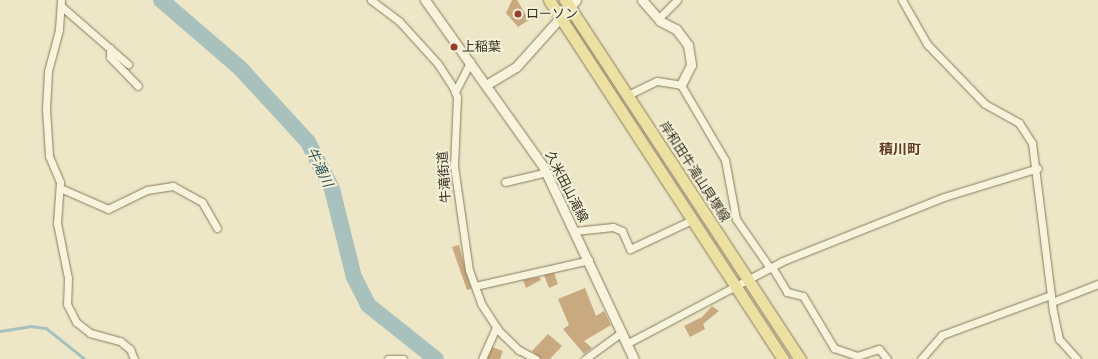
<!DOCTYPE html>
<html>
<head>
<meta charset="utf-8">
<style>
	body { margin:0 }
	#map { position:relative; width:1098px; height:359px; overflow:hidden; background:#ede7c7; font-family:"Crimson Pro","Noto Sans JP",serif }
	div>[style] { position:absolute }
	[style*='--x'] { left:calc(var(--x)*1px); top:calc(var(--y)*1px); width:calc(var(--w)*1px); rotate:calc(var(--a)*1deg) }
	.stream>* { height:2.5px; margin:-1.25px; padding:0 1.25px; transform-origin:1.25px; border-radius:1.25px; background:#a8c1bd }
	.river>* { height:16px; margin:-8px; padding:0 8px; transform-origin:8px; border-radius:8px; background:#a8c1bd }
	.building>* { inset:0; background:#c9a97f }
	.roads { filter:drop-shadow(0 0 1px #887a5d) drop-shadow(0 0 1px #887a5d) }
	.minor>* { height:7px; margin:-3.5px; padding:0 3.5px; transform-origin:3.5px; border-radius:3.5px; background:#f8f3db }
	.tertiary>* { height:9px; margin:-4.5px; padding:0 4.5px; transform-origin:4.5px; border-radius:4.5px; background:#f8f3db }
	.primary>* { height:11px; margin:-5.5px; padding:0 5.5px; transform-origin:5.5px; border-radius:5.5px; background:#ede1a2 }
	.dots>* { width:11px; height:11px; translate:-50% -50%; box-sizing:border-box; border:2px solid #f4f0d7; border-radius:50% }
	span { translate:-50% -50%; white-space:nowrap; text-align:center; line-height:1.15; -webkit-text-stroke:4px #f4f0d7; paint-order:stroke }
	.poi-label { font-size:13px; color:#393020 }
	.left { translate:0 -50%; text-align:left }
	.street-label { font-size:13px; color:#393020 }
	.neighbourhood-label { font-size:14px; color:#633922; font-weight:700 }
	.water-label { font-size:14px; color:#305458; font-style:italic }
</style>
</head>
<body>
<div id="map">
	<div class="stream">
		<div style="--x:0;--y:331;--w:30;--a:-9"></div>
		<div style="--x:30;--y:326;--w:16;--a:7"></div>
		<div style="--x:46;--y:328;--w:50;--a:38.5"></div>
	</div>
	<div class="river">
		<div style="--x:161;--y:0;--w:104;--a:40.7"></div>
		<div style="--x:240;--y:68;--w:100;--a:47.4"></div>
		<div style="--x:308;--y:142;--w:53;--a:62.9"></div>
		<div style="--x:332;--y:189;--w:91;--a:76"></div>
		<div style="--x:354;--y:277;--w:31;--a:63"></div>
		<div style="--x:368;--y:305;--w:87;--a:38.5"></div>
	</div>
	<div class="building">
		<div style="clip-path:polygon(512px 0,517px 0,529px 20px,518px 27px,506px 13px)"></div>
		<div style="clip-path:polygon(459px 245px,471px 289px,467px 290px,452px 247px)"></div>
		<div style="clip-path:polygon(554px 273px,558px 284px,549px 288px,544px 275px)"></div>
		<div style="clip-path:polygon(539px 277px,541px 280px,526px 288px,523px 280px)"></div>
		<div style="clip-path:polygon(585px 288px,596px 316px,604px 311px,611px 325px,584px 341px,592px 348px,584px 354px,563px 329px,569px 325px,558px 299px)"></div>
		<div style="clip-path:polygon(712px 306px,719px 311px,703px 324px,705px 329px,690px 337px,684px 326px,702px 317px)"></div>
		<div style="clip-path:polygon(548px 334px,562px 346px,550px 359px,541px 359px,532px 351px)"></div>
		<div style="clip-path:polygon(492px 347px,503px 351px,500px 359px,487px 359px)"></div>
	</div>
	<div class="roads">
		<div class="minor">
			<div style="--x:61;--y:0;--w:30;--a:94"></div>
			<div style="--x:59;--y:30;--w:42;--a:105"></div>
			<div style="--x:48;--y:71;--w:38;--a:93"></div>
			<div style="--x:46;--y:109;--w:47;--a:86.3"></div>
			<div style="--x:49;--y:156;--w:28;--a:67"></div>
			<div style="--x:60;--y:182;--w:41;--a:94.2"></div>
			<div style="--x:57;--y:223;--w:56;--a:78.7"></div>
			<div style="--x:68;--y:278;--w:26;--a:92"></div>
			<div style="--x:67;--y:304;--w:20;--a:63"></div>
			<div style="--x:76;--y:322;--w:18;--a:38"></div>
			<div style="--x:90;--y:333;--w:31;--a:15"></div>
			<div style="--x:120;--y:341;--w:13;--a:39"></div>
			<div style="--x:130;--y:349;--w:11;--a:68"></div>
			<div style="--x:371;--y:0;--w:35;--a:37"></div>
			<div style="--x:399;--y:21;--w:58;--a:47.8"></div>
			<div style="--x:438;--y:64;--w:27;--a:57"></div>
			<div style="--x:453;--y:87;--w:11;--a:68"></div>
			<div style="--x:457;--y:97;--w:69;--a:92.5"></div>
			<div style="--x:454;--y:166;--w:105;--a:81.8"></div>
			<div style="--x:469;--y:270;--w:37;--a:70"></div>
			<div style="--x:482;--y:305;--w:30;--a:57"></div>
			<div style="--x:498;--y:330;--w:29;--a:44"></div>
			<div style="--x:519;--y:350;--w:19;--a:28"></div>
			<div style="--x:902;--y:0;--w:51;--a:60.4"></div>
			<div style="--x:927;--y:44;--w:83;--a:46"></div>
			<div style="--x:985;--y:104;--w:39;--a:29"></div>
			<div style="--x:1019;--y:123;--w:24;--a:57"></div>
			<div style="--x:1032;--y:143;--w:169;--a:82.9"></div>
			<div style="--x:1053;--y:311;--w:29;--a:78"></div>
			<div style="--x:1059;--y:339;--w:27;--a:48"></div>
			<div style="--x:61;--y:6;--w:89;--a:40.9"></div>
			<div style="--x:658;--y:19;--w:27;--a:-45"></div>
			<div style="--x:110;--y:48;--w:9;--a:90"></div>
			<div style="--x:110;--y:57;--w:40;--a:46"></div>
			<div style="--x:455;--y:92;--w:34;--a:-63"></div>
			<div style="--x:628;--y:95;--w:32;--a:-26"></div>
			<div style="--x:657;--y:81;--w:24;--a:9"></div>
			<div style="--x:681;--y:85;--w:87;--a:59.6"></div>
			<div style="--x:725;--y:160;--w:60;--a:79.4"></div>
			<div style="--x:736;--y:219;--w:60;--a:55.2"></div>
			<div style="--x:505;--y:182;--w:43;--a:-13.4"></div>
			<div style="--x:60;--y:188;--w:52;--a:23.6"></div>
			<div style="--x:108;--y:209;--w:43;--a:-26"></div>
			<div style="--x:147;--y:190;--w:26;--a:-9"></div>
			<div style="--x:173;--y:186;--w:33;--a:29"></div>
			<div style="--x:202;--y:202;--w:30;--a:60"></div>
			<div style="--x:575;--y:231;--w:38;--a:-6"></div>
			<div style="--x:613;--y:227;--w:10;--a:24"></div>
			<div style="--x:622;--y:231;--w:20;--a:66"></div>
			<div style="--x:630;--y:249;--w:68;--a:-25.1"></div>
			<div style="--x:772;--y:267;--w:29;--a:59"></div>
			<div style="--x:787;--y:292;--w:16;--a:14"></div>
			<div style="--x:803;--y:296;--w:61;--a:59.2"></div>
			<div style="--x:834;--y:348;--w:24;--a:19"></div>
			<div style="--x:857;--y:356;--w:23;--a:-18"></div>
			<div style="--x:879;--y:349;--w:13;--a:51"></div>
			<div style="--x:475;--y:286;--w:117;--a:-12.8"></div>
			<div style="--x:1052;--y:302;--w:49;--a:-21.4"></div>
			<div style="--x:628;--y:343;--w:175;--a:-27.9"></div>
			<div style="--x:783;--y:261;--w:173;--a:-21.7"></div>
			<div style="--x:944;--y:197;--w:98;--a:-17.1"></div>
			<div style="--x:388;--y:359;--w:15;--a:0"></div>
			<div style="--x:482;--y:359;--w:35;--a:-66"></div>
			<div style="--x:585;--y:359;--w:46;--a:-36.1"></div>
			<div style="--x:921;--y:359;--w:32;--a:-49"></div>
			<div style="--x:942;--y:335;--w:116;--a:-20.2"></div>
		</div>
		<div class="tertiary">
			<div style="--x:425;--y:0;--w:204;--a:54.6"></div>
			<div style="--x:543;--y:166;--w:213;--a:64.8"></div>
			<div style="--x:642;--y:0;--w:28;--a:49"></div>
			<div style="--x:660;--y:21;--w:18;--a:27"></div>
			<div style="--x:676;--y:29;--w:20;--a:53"></div>
			<div style="--x:688;--y:45;--w:20;--a:81"></div>
			<div style="--x:691;--y:65;--w:22;--a:117"></div>
			<div style="--x:486;--y:85;--w:35;--a:-31"></div>
			<div style="--x:516;--y:67;--w:90;--a:-48.2"></div>
		</div>
		<div class="primary">
			<div style="--x:549;--y:0;--w:429;--a:56.9"></div>
			<div style="--x:565;--y:0;--w:429;--a:56.8"></div>
		</div>
	</div>
	<div class="dots">
		<div style="left:518px;top:14px;background:#943e30"></div>
		<div style="left:454px;top:47px;background:#943e30"></div>
	</div>
	<div class="poi-label">
		<span class="left" style="left:526px;top:14px">ローソン</span>
		<span class="left" style="left:462px;top:47px">上稲葉</span>
	</div>
	<div class="street-label">
		<span style="left:694px;top:172px;rotate:57deg">岸和田牛滝山貝塚線</span>
		<span style="left:445px;top:177px;rotate:-94deg">牛滝街道</span>
		<span style="left:566px;top:187px;rotate:63deg">久米田山滝線</span>
	</div>
	<div class="neighbourhood-label">
		<span style="left:900px;top:149px">積川町</span>
	</div>
	<div class="water-label">
		<span style="left:320px;top:167px;rotate:64deg">牛滝川</span>
	</div>
</div>
</body>
</html>
